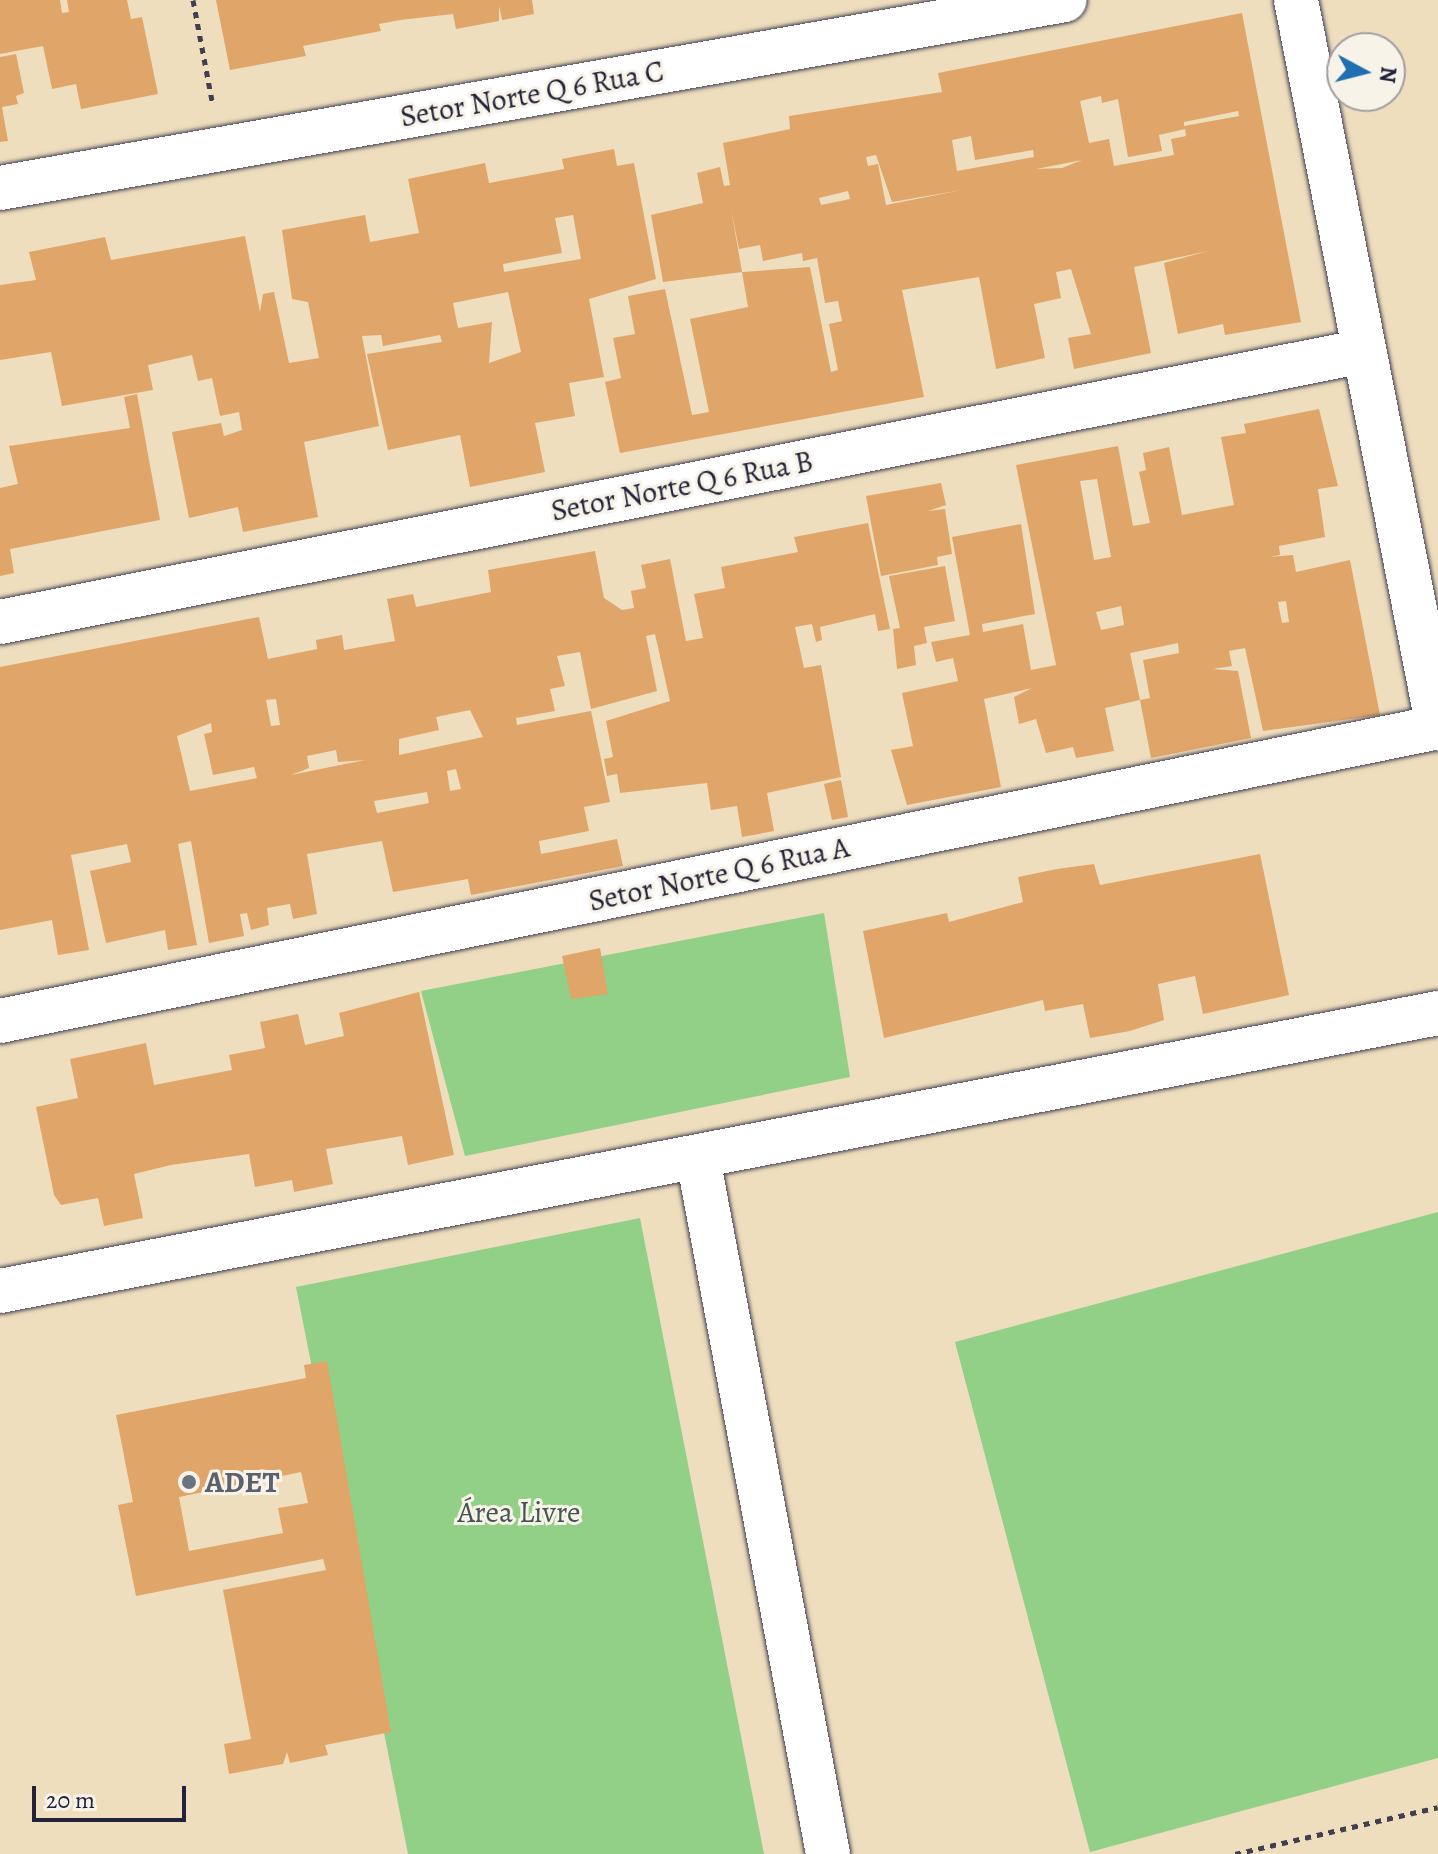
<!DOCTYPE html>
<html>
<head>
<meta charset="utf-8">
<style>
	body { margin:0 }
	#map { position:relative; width:1438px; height:1854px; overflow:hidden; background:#eedebe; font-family:Alegreya,serif }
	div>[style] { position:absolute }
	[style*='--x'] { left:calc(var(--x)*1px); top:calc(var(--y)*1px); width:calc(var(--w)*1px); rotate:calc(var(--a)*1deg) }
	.green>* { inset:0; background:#91d086 }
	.building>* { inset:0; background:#e0a569 }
	.path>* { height:5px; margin-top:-2.5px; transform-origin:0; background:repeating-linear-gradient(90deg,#413e4f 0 6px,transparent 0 12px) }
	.roads { filter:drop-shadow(0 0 2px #413e4f) drop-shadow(0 0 2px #413e4f) }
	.minor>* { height:44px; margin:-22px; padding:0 22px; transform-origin:22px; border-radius:22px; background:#fff }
	.dots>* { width:22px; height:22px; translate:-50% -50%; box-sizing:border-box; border:4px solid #f7f3e8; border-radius:50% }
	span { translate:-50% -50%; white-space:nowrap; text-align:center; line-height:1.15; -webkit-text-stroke:6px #f7f3e8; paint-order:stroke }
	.street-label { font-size:30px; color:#22223b }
	.worship-label { font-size:30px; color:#5b616d; font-weight:700 }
	.left { translate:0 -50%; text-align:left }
	.park-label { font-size:30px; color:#435652 }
	.north { position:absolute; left:1326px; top:32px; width:80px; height:80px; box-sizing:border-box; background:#f7f3e8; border:2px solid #a29fa3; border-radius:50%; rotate:97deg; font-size:22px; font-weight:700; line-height:32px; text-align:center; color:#22223b }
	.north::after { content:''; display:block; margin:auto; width:28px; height:36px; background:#1f6fb2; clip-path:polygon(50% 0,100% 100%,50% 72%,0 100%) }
	.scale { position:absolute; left:32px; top:1786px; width:154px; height:36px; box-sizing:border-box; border:4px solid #22223b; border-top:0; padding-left:10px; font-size:24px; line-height:28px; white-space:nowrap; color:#22223b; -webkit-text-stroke:6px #f7f3e8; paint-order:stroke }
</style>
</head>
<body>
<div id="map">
	<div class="green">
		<div style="clip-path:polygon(824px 913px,850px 1077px,465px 1156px,421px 991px)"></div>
		<div style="clip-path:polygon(1438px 1212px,1438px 1758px,1090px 1852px,955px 1342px)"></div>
		<div style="clip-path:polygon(640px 1218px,764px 1854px,408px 1854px,296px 1287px)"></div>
	</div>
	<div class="building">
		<div style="clip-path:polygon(0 0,60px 0,62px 13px,69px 12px,67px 0,127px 0,131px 19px,142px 17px,158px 94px,81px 109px,76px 84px,52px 89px,43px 46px,0 54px)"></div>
		<div style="clip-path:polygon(216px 0,532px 0,534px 14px,502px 20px,499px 6px,499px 21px,456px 29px,453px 14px,400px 20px,379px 24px,381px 31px,303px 46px,306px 56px,230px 70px)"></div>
		<div style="clip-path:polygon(evenodd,1242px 13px,1301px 322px,1225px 335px,1223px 324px,1178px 334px,1164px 263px,1208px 251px,1134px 267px,1151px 353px,1074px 369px,1068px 338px,1091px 334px,1071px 269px,1056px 272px,1061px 298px,1034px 304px,1045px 358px,996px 369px,979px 277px,902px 290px,924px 397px,620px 453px,605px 382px,621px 378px,613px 338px,635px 334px,628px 296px,665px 289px,692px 415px,709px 412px,690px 319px,748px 307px,742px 272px,663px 282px,651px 215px,703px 203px,697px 173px,720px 167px,724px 186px,730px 185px,723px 143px,790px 129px,789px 116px,942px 92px,938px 73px,1242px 13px,1101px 96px,1102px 103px,1118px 99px,1128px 157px,1162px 151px,1159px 135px,1185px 129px,1186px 136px,1171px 139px,1174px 155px,1114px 166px,1109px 139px,1089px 143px,1080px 101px,1101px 96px,1242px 13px,1238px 111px,1239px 116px,1184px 126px,1184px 122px,1238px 111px,1242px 13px,971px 136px,975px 160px,1033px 150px,1034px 157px,957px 171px,952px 140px,971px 136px,1242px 13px,876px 155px,892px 202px,962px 190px,886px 205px,878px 164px,868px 166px,866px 157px,876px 155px,1242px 13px,1082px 160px,1062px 168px,1036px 169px,1082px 160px,1242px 13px,848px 191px,850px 199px,821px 205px,819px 198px,848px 191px,1242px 13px,731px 209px,739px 249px,760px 245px,763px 261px,802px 253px,803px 261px,817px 258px,825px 303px,838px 301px,842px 321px,829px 324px,838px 370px,831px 372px,810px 267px,742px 272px,731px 209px)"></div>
		<div style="clip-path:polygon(16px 54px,24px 93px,16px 96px,18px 104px,2px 107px,8px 141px,0 142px,0 57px)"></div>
		<div style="clip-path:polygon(evenodd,614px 149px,617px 166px,634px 163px,656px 279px,589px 299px,604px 377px,569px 383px,575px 416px,535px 423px,545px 472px,470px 487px,460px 435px,388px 450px,367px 354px,442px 342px,440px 335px,383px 346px,381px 335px,362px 336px,379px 426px,304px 442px,318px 517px,243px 532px,238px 507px,189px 518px,172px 432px,221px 423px,224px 436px,242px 430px,239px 412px,220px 416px,212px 378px,198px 381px,192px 355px,148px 365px,153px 390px,62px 406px,51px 352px,0 360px,0 285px,36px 280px,29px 252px,105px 237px,111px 260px,245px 236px,260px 312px,263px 294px,274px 292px,289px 363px,319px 358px,308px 302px,292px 299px,282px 230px,365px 215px,370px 242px,419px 233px,408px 179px,485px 163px,489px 183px,564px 169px,562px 159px,614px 149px,573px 215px,581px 259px,504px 272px,503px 264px,562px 253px,555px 218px,573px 215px,614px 149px,508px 292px,521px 352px,489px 363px,492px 322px,458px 328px,453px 303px,508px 292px)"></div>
		<div style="clip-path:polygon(137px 394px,160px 520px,10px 549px,14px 573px,0 576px,0 488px,18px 484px,9px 446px,130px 428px,124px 397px)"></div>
		<div style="clip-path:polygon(evenodd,1319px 409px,1338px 486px,1318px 489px,1325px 537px,1279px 546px,1280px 555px,1270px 557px,1293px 555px,1296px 572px,1350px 560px,1380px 715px,1263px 731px,1245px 648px,1229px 651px,1232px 666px,1213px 669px,1238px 671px,1251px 738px,1151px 758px,1140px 700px,1105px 708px,1114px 751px,1076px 758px,1073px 747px,1046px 753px,1036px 719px,1019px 724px,1014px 697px,1032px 688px,984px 699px,1001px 787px,907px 805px,891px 750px,913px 746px,902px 693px,958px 681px,953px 658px,936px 662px,931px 642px,970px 635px,952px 537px,1021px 524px,1035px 614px,982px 624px,983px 632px,1023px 624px,1031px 670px,1056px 665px,1016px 465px,1118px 446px,1133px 526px,1150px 523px,1139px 472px,1146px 470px,1143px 453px,1169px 447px,1182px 515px,1234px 505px,1221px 437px,1246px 433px,1244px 424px,1319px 409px,1097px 479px,1111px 557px,1094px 560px,1080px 481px,1097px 479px,1319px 409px,1286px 601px,1289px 622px,1282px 623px,1278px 602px,1286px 601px,1319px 409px,1121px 606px,1124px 625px,1101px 630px,1096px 612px,1121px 606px,1319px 409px,1178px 643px,1179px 653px,1143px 660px,1150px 698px,1140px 700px,1130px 653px,1178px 643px)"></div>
		<div style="clip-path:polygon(941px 483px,946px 505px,928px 511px,945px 509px,952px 554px,937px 557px,938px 565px,881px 576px,866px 496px)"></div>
		<div style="clip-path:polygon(evenodd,868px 523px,890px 629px,878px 631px,875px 614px,820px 627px,822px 640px,816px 642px,812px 624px,795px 627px,804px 668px,821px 665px,841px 777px,767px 793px,774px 831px,742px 837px,737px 806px,711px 810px,707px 783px,620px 793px,617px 774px,607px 776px,604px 759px,613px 757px,606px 721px,670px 701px,655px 634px,646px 636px,657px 691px,591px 709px,580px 652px,557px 656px,565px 686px,550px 689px,555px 711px,516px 718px,517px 725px,591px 711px,610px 802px,584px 807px,589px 831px,539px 841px,541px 854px,617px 839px,623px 866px,471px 895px,468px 879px,393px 892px,382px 841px,307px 854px,317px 914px,293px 919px,290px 904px,267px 908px,269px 925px,251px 930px,247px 913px,240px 914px,244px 936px,209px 943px,191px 841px,178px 844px,197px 945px,168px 950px,165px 930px,106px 943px,90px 871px,131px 862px,127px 844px,71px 855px,89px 950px,58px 955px,52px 920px,0 930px,0 667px,259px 617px,268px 659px,317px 649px,316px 640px,342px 635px,344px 650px,395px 641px,387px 599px,413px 594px,416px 607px,491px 592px,488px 570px,595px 551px,604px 598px,622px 610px,634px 608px,631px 591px,646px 588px,641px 565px,670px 559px,686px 641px,703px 638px,694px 594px,725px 588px,721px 567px,798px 552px,794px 537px,868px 523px,276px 699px,280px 725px,271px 726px,266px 700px,276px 699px,868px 523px,470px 710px,483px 737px,399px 755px,399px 739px,439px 730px,436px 717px,470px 710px,868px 523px,211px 723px,212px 732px,204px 734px,213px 775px,254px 767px,257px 778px,190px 791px,177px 736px,211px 723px,868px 523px,336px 750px,338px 762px,365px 760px,291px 775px,309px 768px,307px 756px,336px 750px,868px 523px,456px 769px,461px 789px,450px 791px,447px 771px,456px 769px,868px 523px,427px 792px,429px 803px,377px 813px,374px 801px,427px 792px)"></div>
		<div style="clip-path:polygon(945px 566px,955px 621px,924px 627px,927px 643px,914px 646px,916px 665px,897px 669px,893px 629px,900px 628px,889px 576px)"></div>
		<div style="clip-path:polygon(841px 780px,848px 817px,832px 820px,824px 784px)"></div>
		<div style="clip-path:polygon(1260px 854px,1289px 995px,1203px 1014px,1195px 976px,1158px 984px,1164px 1020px,1130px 1031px,1090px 1038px,1083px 1004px,1045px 1011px,1043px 1000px,884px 1038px,863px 931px,947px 913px,949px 922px,1023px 902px,1018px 877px,1057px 869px,1094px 864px,1100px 885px)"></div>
		<div style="clip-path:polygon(600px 948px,608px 994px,571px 999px,562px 956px)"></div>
		<div style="clip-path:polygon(419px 992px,454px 1155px,408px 1165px,402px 1136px,326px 1149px,333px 1184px,294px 1192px,292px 1180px,255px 1187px,249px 1154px,171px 1165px,134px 1174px,143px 1218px,104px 1226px,98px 1198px,61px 1205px,54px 1195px,36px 1107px,78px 1098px,70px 1059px,146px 1043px,154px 1085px,232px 1070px,229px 1055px,265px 1048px,260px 1022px,298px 1014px,305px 1045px,344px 1036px,339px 1013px)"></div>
		<div style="clip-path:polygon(evenodd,327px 1361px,391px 1732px,325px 1745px,328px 1755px,290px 1763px,287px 1752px,283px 1764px,229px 1774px,224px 1744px,251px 1739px,223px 1590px,326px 1570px,323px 1559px,136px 1596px,118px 1505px,133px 1502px,116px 1415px,306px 1378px,304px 1365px,327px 1361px,301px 1472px,308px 1503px,278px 1508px,283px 1533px,189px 1551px,179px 1497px,301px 1472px)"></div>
	</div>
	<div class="path">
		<div style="--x:193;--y:0;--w:103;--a:79.3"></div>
		<div style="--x:1235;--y:1854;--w:208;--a:-13"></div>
	</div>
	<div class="roads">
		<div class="minor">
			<div style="--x:1296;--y:0;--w:742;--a:78.96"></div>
			<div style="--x:0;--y:188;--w:1081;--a:-10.01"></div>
			<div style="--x:0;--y:622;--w:1391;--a:-11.24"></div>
			<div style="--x:0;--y:1021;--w:1468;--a:-11.55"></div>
			<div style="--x:698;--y:1158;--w:708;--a:79.42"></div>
			<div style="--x:0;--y:1291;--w:1465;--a:-10.94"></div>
		</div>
	</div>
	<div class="dots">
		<div style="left:189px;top:1482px;background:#6b7280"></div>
	</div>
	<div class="street-label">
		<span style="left:532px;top:94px;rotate:-10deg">Setor Norte Q 6 Rua C</span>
		<span style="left:682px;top:486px;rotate:-11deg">Setor Norte Q 6 Rua B</span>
		<span style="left:719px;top:874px;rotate:-12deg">Setor Norte Q 6 Rua A</span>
	</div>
	<div class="worship-label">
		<span class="left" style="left:205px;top:1482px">ADET</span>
	</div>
	<div class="park-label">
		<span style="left:519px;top:1512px">Área Livre</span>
	</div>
	<div class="north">N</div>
	<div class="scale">20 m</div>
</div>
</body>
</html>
